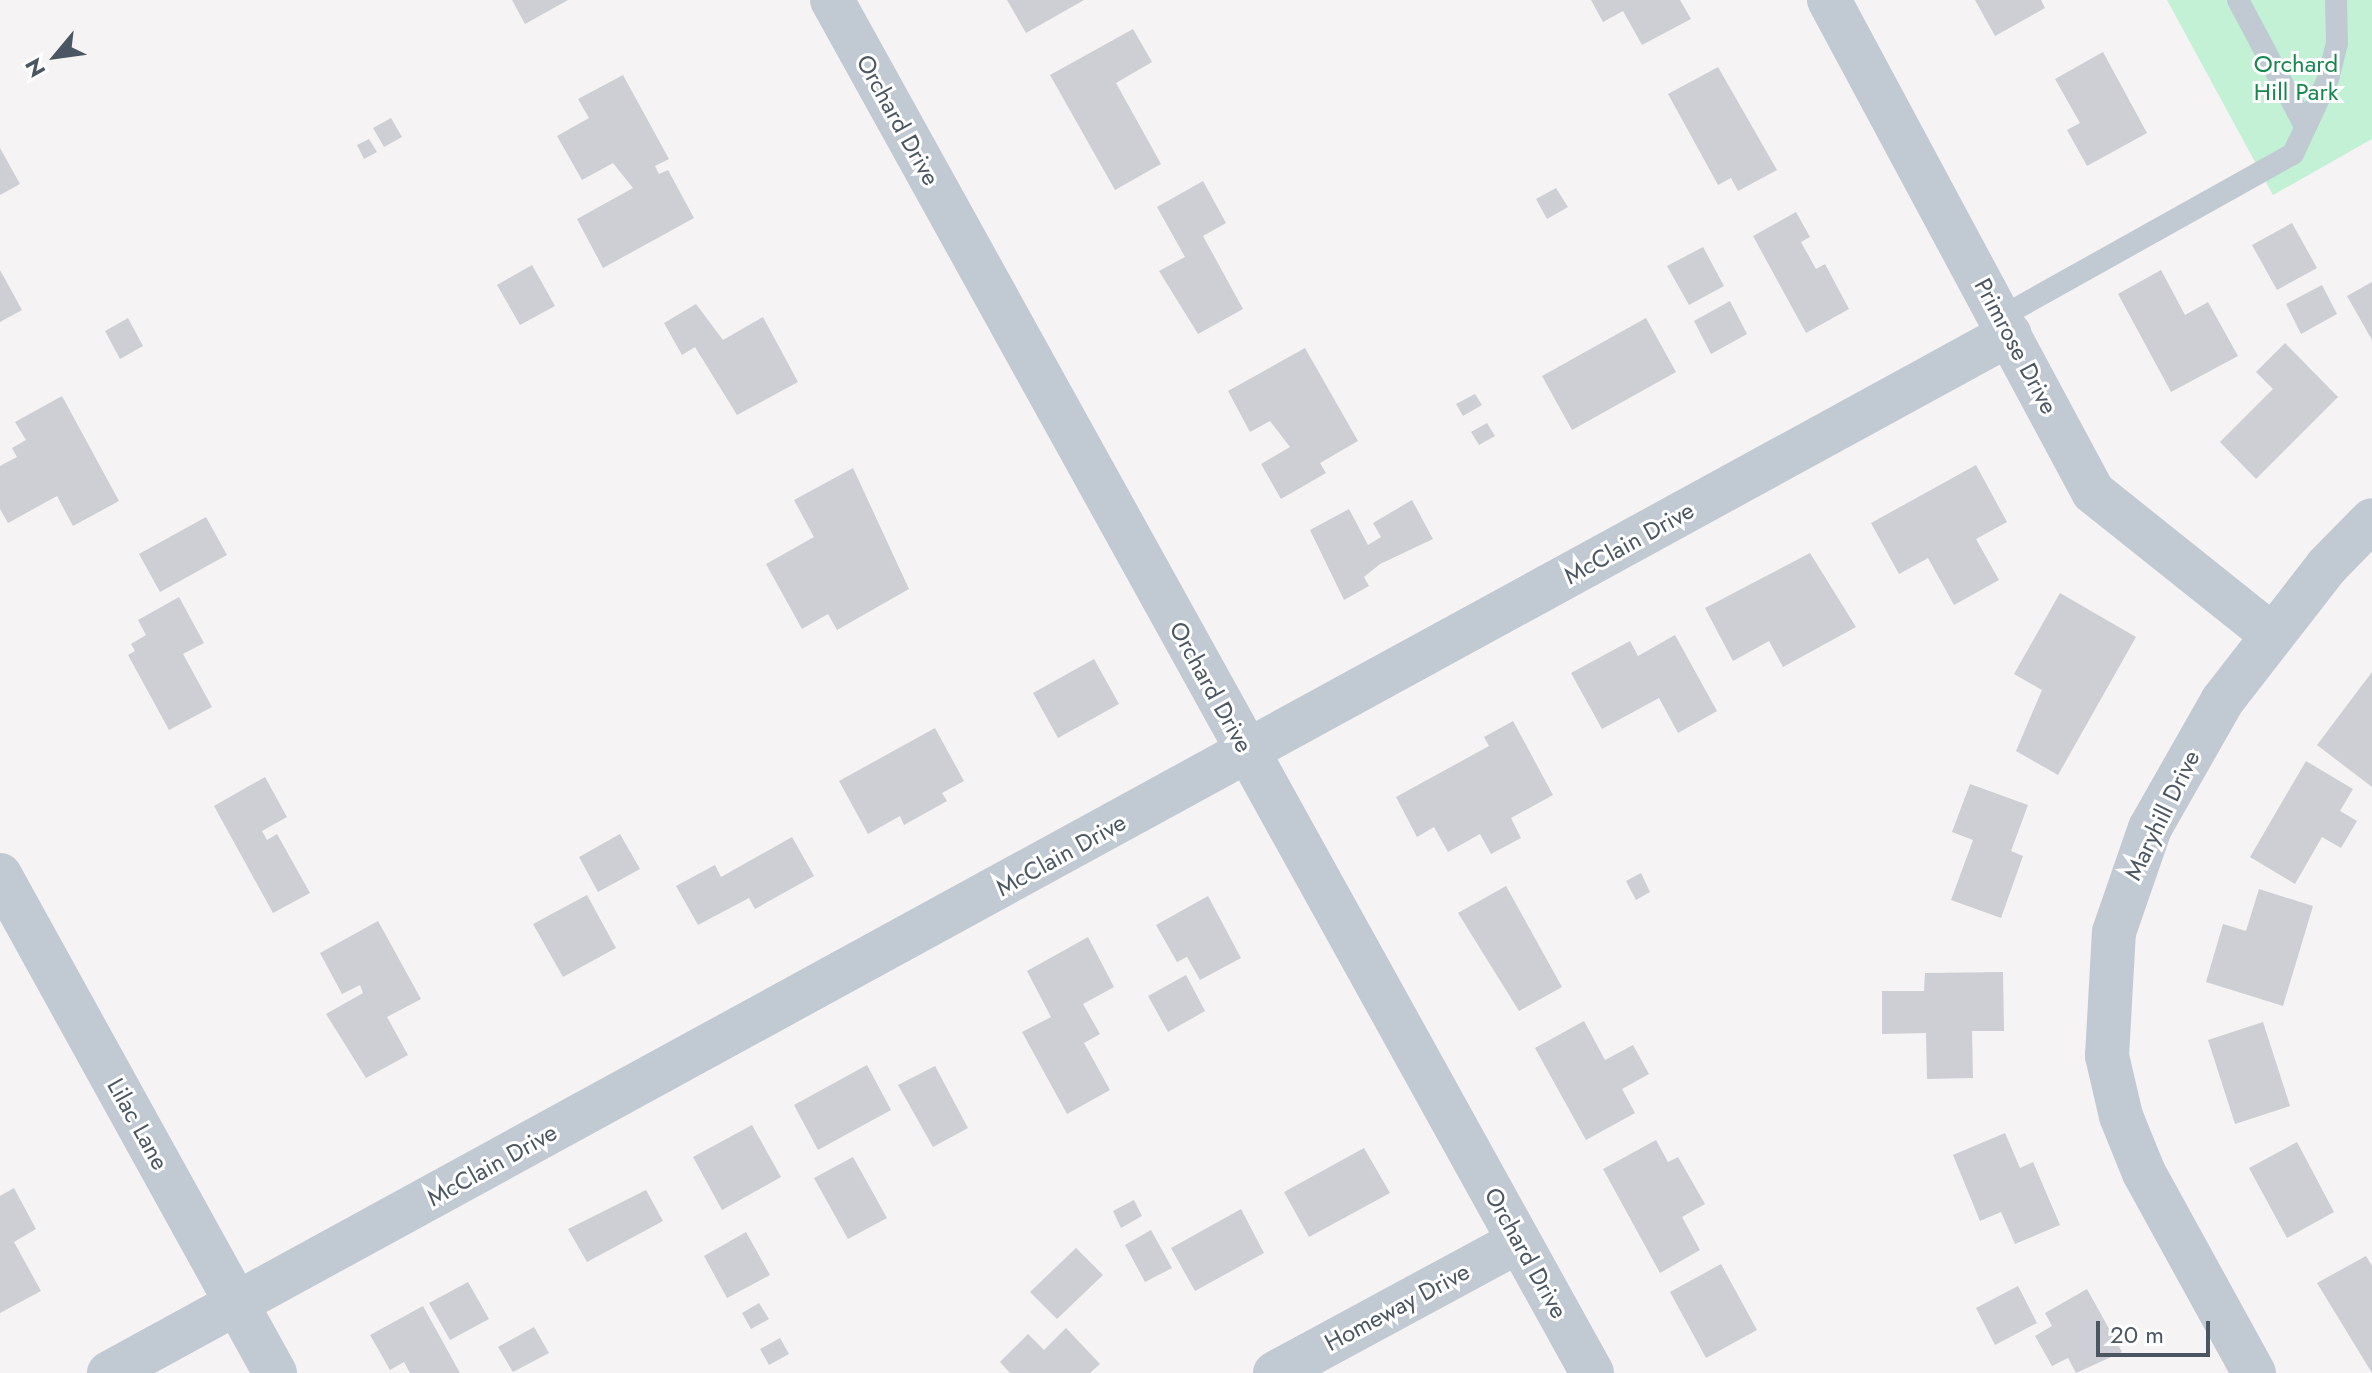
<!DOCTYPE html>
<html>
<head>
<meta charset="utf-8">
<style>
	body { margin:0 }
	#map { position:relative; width:2372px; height:1373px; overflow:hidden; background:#f5f3f3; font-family:Jost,sans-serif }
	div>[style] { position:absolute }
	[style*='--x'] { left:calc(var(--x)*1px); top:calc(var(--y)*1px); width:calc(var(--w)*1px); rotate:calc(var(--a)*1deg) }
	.green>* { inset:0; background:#c3f1d5 }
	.building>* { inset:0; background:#cdcfd5 }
	.service>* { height:22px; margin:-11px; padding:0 11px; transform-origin:11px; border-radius:11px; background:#c1cad2 }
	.minor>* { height:44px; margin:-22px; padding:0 22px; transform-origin:22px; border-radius:22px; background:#c1cad2 }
	.tertiary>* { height:44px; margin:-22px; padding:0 22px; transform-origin:22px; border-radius:22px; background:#c1cad2 }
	span { translate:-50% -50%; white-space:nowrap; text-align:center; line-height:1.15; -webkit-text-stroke:6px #fff; paint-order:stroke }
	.park-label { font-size:24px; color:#17864f }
	.street-label { font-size:24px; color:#4a5661 }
	.north { position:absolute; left:16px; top:16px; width:80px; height:80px; -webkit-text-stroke:6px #fff; paint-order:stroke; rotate:241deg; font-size:22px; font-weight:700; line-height:32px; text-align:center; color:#4a5661 }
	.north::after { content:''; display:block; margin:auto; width:28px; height:36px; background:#4a5661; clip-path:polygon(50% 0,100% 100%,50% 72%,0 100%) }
	.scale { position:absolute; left:2096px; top:1321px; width:114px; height:36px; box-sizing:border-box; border:4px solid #4a5661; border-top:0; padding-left:10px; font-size:24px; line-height:28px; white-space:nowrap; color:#4a5661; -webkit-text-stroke:6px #fff; paint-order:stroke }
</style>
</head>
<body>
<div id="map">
	<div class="green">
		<div style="clip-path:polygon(2167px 0,2372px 0,2372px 139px,2273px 195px)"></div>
	</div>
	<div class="building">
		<div style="clip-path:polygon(512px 0,568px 0,525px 24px)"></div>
		<div style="clip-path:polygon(1007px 0,1084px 0,1026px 33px)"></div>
		<div style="clip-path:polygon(1591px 0,1680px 0,1691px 19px,1642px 45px,1623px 11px,1603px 22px)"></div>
		<div style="clip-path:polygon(1975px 0,2041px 0,2045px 8px,1995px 36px)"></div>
		<div style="clip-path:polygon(1133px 29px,1152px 62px,1116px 83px,1161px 164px,1115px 190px,1050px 75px)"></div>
		<div style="clip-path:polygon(2103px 52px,2147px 133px,2087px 166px,2067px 130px,2080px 123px,2055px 79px)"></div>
		<div style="clip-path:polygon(1718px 67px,1777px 170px,1738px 191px,1731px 178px,1718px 185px,1668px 94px)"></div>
		<div style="clip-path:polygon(623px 75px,669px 159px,655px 166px,659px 174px,668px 170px,694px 218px,603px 268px,577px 219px,633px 188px,613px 163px,582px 180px,557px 136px,589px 118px,578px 99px)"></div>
		<div style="clip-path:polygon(391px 118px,402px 137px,384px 147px,373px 128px)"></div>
		<div style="clip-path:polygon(369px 139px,377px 152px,364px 159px,357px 145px)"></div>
		<div style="clip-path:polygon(0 148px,20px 184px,0 195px)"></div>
		<div style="clip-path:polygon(1203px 181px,1226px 223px,1203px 236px,1243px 309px,1198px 334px,1159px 271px,1185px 257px,1157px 207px)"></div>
		<div style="clip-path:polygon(1556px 188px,1568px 207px,1547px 219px,1536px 199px)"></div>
		<div style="clip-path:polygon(1796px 212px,1810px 237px,1801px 242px,1816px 269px,1825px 264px,1849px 309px,1806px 333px,1753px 236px)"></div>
		<div style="clip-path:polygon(2292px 223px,2317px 268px,2277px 290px,2252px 245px)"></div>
		<div style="clip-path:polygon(1703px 247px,1724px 286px,1689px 305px,1667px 266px)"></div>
		<div style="clip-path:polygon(532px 265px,555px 306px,520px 325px,497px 285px)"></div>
		<div style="clip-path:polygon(0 270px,22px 310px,0 322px)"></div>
		<div style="clip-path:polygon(2161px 270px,2185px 315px,2208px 302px,2238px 356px,2171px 392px,2118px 294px)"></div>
		<div style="clip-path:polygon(2372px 282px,2372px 340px,2347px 296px)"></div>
		<div style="clip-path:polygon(2322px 285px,2337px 314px,2301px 334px,2286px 304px)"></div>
		<div style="clip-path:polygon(1730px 301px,1747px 334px,1711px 354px,1694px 321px)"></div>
		<div style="clip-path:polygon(696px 304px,723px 340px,763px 317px,798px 382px,737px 415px,695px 347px,682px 355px,664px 323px)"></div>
		<div style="clip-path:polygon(128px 318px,143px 346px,120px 359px,105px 331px)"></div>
		<div style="clip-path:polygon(1646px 318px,1676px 372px,1572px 430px,1542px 376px)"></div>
		<div style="clip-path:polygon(2285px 343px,2338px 397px,2256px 479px,2220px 442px,2273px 389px,2256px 372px)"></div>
		<div style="clip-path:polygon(1305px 348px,1358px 441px,1320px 463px,1326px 473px,1281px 499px,1261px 464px,1290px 447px,1270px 421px,1250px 432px,1228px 391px)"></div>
		<div style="clip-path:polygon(1475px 394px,1482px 405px,1463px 416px,1456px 404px)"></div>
		<div style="clip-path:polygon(62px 396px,119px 501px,73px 526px,57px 496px,8px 523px,0 509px,0 466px,17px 457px,12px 448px,26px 440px,15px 422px)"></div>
		<div style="clip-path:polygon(1487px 423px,1495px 436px,1479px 445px,1471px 432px)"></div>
		<div style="clip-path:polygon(1976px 465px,2007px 522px,1976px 539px,1999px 580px,1954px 605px,1928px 558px,1899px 574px,1871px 523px)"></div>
		<div style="clip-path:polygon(853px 468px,909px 589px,837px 630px,828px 614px,802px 629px,766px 564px,814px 537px,794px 500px)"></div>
		<div style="clip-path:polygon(1412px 500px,1433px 539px,1380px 564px,1364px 577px,1369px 586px,1344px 600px,1310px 530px,1349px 509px,1368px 545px,1381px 537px,1373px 523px)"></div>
		<div style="clip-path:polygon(206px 517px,227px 555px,160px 592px,139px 554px)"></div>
		<div style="clip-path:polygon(1810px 553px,1856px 627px,1783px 667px,1769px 641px,1733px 661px,1705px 608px)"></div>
		<div style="clip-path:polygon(2060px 593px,2136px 637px,2058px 775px,2016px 751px,2042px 690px,2014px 674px)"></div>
		<div style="clip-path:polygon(179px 597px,204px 643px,183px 654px,212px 707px,169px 730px,128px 655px,135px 651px,131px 644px,146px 635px,138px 620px)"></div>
		<div style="clip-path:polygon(1675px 635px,1717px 711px,1678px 733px,1659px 698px,1602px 729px,1571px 673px,1630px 641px,1638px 656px)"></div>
		<div style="clip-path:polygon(1094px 659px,1119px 704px,1058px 738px,1033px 693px)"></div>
		<div style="clip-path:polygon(2372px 672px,2372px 787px,2317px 745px)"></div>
		<div style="clip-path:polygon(1513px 721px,1553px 795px,1511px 818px,1521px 838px,1491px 854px,1480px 834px,1448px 852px,1434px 827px,1417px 837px,1396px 797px,1489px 746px,1484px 737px)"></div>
		<div style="clip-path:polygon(935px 728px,964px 781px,942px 793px,947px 801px,904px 825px,900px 816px,868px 834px,839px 781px)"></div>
		<div style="clip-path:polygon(2306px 761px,2353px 789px,2340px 811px,2357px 821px,2341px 848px,2322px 837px,2295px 884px,2250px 857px)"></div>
		<div style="clip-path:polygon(265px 777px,287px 817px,262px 831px,267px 840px,277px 834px,310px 893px,273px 913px,214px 806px)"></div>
		<div style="clip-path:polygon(1970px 784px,2028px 805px,2011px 851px,2023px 856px,2001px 918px,1951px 900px,1973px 840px,1952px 832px)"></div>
		<div style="clip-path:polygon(620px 834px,640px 869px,598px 892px,579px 857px)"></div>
		<div style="clip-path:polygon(792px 837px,814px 876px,755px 909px,749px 898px,698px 925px,676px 886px,715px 865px,721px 877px)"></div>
		<div style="clip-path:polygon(1641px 873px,1650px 892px,1636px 900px,1626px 881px)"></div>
		<div style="clip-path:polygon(1506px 886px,1562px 987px,1519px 1011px,1458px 913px)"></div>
		<div style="clip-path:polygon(2259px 889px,2313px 906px,2283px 1006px,2206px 982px,2223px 924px,2246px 931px)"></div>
		<div style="clip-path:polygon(587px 895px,616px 948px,563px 977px,533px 924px)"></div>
		<div style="clip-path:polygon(1208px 896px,1241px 958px,1200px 980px,1187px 957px,1177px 962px,1156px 925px)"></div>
		<div style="clip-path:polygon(378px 921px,421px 999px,387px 1017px,408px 1055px,366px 1078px,326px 1014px,363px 993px,360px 985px,342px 994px,320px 953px)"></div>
		<div style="clip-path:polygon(1088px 937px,1114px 987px,1083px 1004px,1100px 1034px,1084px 1043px,1110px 1090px,1067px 1114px,1022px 1032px,1051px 1017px,1027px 971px)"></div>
		<div style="clip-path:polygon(2003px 972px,2004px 1031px,1972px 1031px,1973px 1078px,1927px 1079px,1926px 1033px,1882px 1034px,1882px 991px,1924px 991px,1925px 973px)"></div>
		<div style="clip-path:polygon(1186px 975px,1205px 1011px,1168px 1032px,1148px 996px)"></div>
		<div style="clip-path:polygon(1584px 1021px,1605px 1060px,1633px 1045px,1649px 1074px,1622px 1089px,1635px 1113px,1586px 1140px,1535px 1048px)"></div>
		<div style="clip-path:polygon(2263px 1022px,2290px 1106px,2235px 1124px,2208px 1040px)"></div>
		<div style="clip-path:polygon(867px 1065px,891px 1110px,818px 1150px,794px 1105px)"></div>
		<div style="clip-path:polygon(935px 1066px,968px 1128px,933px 1147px,898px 1085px)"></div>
		<div style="clip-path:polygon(752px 1125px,781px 1177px,722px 1210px,693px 1157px)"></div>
		<div style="clip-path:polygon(2005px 1133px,2020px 1168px,2033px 1162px,2060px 1225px,2015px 1244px,2001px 1212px,1980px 1221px,1953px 1155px)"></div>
		<div style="clip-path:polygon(1656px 1140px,1668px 1162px,1678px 1157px,1705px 1204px,1682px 1217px,1700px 1250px,1660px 1273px,1603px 1169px)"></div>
		<div style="clip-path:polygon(2297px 1142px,2334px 1212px,2287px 1238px,2249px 1168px)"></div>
		<div style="clip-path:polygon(1364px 1148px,1390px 1193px,1309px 1237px,1284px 1192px)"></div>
		<div style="clip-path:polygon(853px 1157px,887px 1218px,848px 1239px,814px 1178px)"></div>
		<div style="clip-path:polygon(14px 1188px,36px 1229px,14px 1242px,41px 1291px,0 1313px,0 1196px)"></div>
		<div style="clip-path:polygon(646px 1190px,663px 1221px,587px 1262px,568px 1229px)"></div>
		<div style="clip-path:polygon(1134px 1200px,1142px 1216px,1121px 1228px,1113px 1211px)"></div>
		<div style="clip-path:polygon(1241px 1209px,1264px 1253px,1195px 1291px,1171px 1248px)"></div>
		<div style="clip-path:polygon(1151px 1230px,1172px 1268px,1145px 1282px,1125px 1245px)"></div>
		<div style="clip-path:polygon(746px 1232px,770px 1275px,727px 1298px,704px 1256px)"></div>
		<div style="clip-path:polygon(1076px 1248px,1103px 1275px,1057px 1319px,1030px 1292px)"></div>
		<div style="clip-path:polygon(2366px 1256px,2372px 1266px,2372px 1373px,2317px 1283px)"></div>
		<div style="clip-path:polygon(1721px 1264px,1757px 1330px,1706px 1358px,1670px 1292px)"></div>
		<div style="clip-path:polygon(468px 1282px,489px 1319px,450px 1340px,429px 1303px)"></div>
		<div style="clip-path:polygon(2018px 1286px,2037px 1323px,1995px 1345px,1976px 1308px)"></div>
		<div style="clip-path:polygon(2087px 1289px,2122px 1352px,2076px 1373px,2068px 1358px,2052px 1366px,2035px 1336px,2052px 1326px,2045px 1313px)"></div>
		<div style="clip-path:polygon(759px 1303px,769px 1319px,751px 1329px,742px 1313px)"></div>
		<div style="clip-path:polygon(423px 1306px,460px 1373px,410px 1373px,404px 1362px,390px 1370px,370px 1335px)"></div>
		<div style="clip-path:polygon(534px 1327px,549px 1353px,513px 1372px,498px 1347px)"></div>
		<div style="clip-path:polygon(1066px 1328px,1100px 1364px,1090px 1373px,1010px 1373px,1000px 1362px,1028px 1334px,1044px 1350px)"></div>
		<div style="clip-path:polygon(780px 1338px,789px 1354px,769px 1365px,760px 1349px)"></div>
	</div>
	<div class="service">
		<div style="--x:2238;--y:0;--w:140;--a:62"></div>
		<div style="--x:2001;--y:317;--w:334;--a:-29.2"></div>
		<div style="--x:2293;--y:154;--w:83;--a:-65"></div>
		<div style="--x:2328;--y:79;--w:36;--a:-76"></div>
		<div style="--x:2337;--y:44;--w:44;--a:-91.3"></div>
	</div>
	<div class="minor">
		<div style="--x:1829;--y:0;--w:558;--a:61.78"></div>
		<div style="--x:2093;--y:492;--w:229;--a:38.6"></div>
		<div style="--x:0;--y:875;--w:569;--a:61.09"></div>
		<div style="--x:109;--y:1373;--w:2166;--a:-28.66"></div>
		<div style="--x:1275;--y:1373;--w:277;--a:-28.4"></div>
		<div style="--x:2254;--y:1373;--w:228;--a:-118.8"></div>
		<div style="--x:2144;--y:1173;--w:61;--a:-112"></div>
		<div style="--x:2121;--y:1116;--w:62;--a:-103.1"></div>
		<div style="--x:2107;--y:1056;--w:124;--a:-86.8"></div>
		<div style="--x:2114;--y:932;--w:110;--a:-70.9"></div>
		<div style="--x:2150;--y:828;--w:146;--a:-60.4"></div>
		<div style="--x:2222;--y:701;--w:171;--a:-52.1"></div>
		<div style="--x:2327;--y:566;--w:64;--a:-45.6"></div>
	</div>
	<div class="tertiary">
		<div style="--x:832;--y:0;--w:1569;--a:61.03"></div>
	</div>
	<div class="park-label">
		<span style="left:2296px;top:78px">Orchard<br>Hill Park</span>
	</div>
	<div class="street-label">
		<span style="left:898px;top:120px;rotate:61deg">Orchard Drive</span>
		<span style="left:2016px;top:346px;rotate:62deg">Primrose Drive</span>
		<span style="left:1629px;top:543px;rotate:-29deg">McClain Drive</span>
		<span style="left:1211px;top:687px;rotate:61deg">Orchard Drive</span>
		<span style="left:2162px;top:815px;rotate:-64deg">Maryhill Drive</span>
		<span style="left:1061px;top:855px;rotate:-29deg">McClain Drive</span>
		<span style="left:138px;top:1124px;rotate:61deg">Lilac Lane</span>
		<span style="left:492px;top:1165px;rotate:-29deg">McClain Drive</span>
		<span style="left:1526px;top:1253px;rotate:61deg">Orchard Drive</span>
		<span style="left:1397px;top:1307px;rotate:-28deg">Homeway Drive</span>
	</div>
	<div class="north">N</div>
	<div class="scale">20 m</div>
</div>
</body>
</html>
